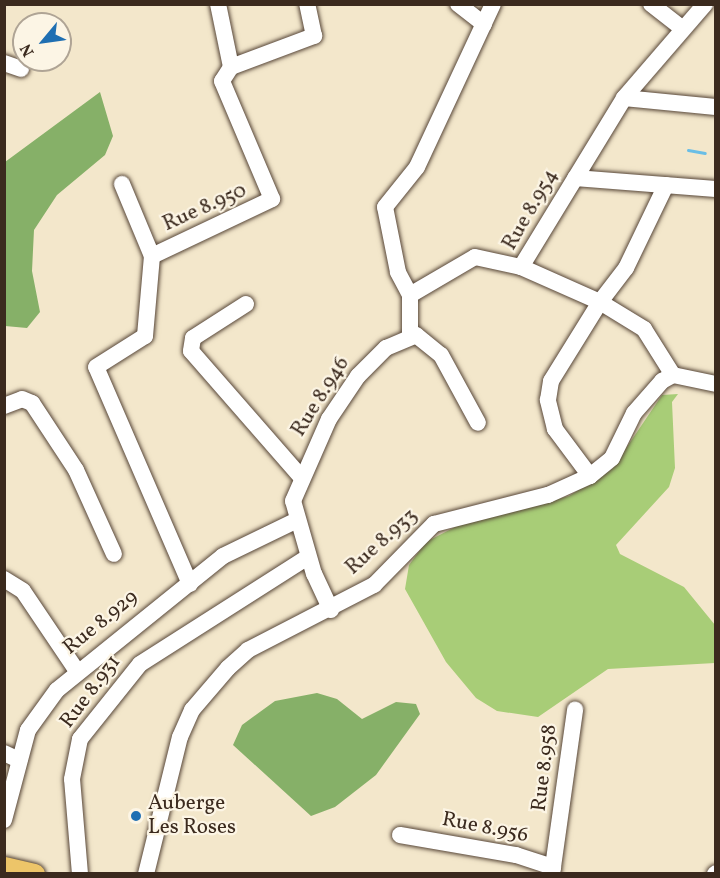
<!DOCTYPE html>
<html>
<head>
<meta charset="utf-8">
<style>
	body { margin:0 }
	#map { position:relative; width:720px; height:878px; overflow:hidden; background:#f3e7cb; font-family:Vollkorn,serif }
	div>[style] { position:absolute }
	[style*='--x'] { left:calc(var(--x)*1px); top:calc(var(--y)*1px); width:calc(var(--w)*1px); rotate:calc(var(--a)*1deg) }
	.green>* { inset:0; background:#a8cd77 }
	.forest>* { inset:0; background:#86b068 }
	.stream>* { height:3px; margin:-1.5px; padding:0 1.5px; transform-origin:1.5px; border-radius:1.5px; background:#6abee6 }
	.roads { filter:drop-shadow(0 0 2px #574638) drop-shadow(0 0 2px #574638) }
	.minor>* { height:16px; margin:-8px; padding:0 8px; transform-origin:8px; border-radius:8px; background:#fff }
	.major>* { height:21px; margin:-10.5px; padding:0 10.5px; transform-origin:10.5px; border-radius:10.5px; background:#edc569 }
	.dots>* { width:16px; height:16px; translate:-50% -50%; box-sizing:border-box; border:3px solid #fcf5e5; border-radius:50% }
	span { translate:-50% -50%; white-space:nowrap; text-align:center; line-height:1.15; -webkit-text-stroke:4.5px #fcf5e5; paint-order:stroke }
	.street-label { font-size:21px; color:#3b2a1e }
	.poi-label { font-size:21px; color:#3b2a1e }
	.left { translate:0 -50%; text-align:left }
	.frame { position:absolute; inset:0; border:6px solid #3b2a1e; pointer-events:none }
	.north { position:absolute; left:12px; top:12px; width:60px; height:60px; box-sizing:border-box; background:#fcf5e5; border:2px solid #afa495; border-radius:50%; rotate:241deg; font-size:16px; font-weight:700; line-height:24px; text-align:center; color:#3b2a1e }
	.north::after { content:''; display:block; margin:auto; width:21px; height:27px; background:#1f6fb2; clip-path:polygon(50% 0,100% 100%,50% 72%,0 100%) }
</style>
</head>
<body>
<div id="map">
	<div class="green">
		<div style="clip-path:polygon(678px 394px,672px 402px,675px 468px,669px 487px,616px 545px,620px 554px,684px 587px,715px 625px,715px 663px,608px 669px,538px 717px,497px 711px,476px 698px,446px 662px,405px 589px,409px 565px,426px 542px,457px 526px,569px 496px,612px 469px,662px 395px)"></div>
	</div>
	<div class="forest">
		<div style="clip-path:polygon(100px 92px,113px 136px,105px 155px,57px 195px,34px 230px,32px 271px,40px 312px,27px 328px,5px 326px,5px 162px)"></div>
		<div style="clip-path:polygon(317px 693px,337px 699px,362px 719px,396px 702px,416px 704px,420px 714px,376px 775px,335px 807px,311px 816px,233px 745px,242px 725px,275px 701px)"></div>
	</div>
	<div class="stream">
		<div style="--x:688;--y:150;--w:17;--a:10"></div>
	</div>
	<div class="roads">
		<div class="minor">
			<div style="--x:218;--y:4;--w:64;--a:78.3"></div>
			<div style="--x:458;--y:4;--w:33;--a:38"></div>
			<div style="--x:651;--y:4;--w:39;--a:38"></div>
			<div style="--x:4;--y:63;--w:18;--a:19"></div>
			<div style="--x:624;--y:98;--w:92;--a:5.6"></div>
			<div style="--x:575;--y:178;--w:141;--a:4.5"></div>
			<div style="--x:122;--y:184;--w:78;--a:67.4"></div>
			<div style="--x:666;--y:185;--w:92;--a:115.7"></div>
			<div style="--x:626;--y:268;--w:43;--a:127.4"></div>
			<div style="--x:600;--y:302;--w:52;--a:31.5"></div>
			<div style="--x:644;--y:329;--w:54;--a:57.8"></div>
			<div style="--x:410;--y:295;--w:75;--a:-30.3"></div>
			<div style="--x:475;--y:257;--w:47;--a:12.3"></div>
			<div style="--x:246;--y:304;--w:63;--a:147.3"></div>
			<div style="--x:193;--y:338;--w:13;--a:99"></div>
			<div style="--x:191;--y:351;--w:166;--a:48.9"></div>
			<div style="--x:410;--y:335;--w:40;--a:-90"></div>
			<div style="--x:410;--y:295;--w:26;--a:-118"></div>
			<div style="--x:398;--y:272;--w:66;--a:-101.3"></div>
			<div style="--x:385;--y:207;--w:51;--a:-51.3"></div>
			<div style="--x:417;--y:167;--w:180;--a:-65"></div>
			<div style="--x:4;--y:406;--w:19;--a:-21"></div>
			<div style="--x:22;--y:399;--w:11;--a:22"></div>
			<div style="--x:32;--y:403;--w:80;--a:56.7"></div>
			<div style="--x:76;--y:470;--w:92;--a:65.7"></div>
			<div style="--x:590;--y:476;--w:59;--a:-126.7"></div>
			<div style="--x:555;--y:429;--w:30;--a:-104"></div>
			<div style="--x:548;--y:400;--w:19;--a:-81"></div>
			<div style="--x:551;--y:381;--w:93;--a:-58.2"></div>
			<div style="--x:600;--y:302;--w:86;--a:-156.1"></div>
			<div style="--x:521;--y:267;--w:198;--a:-58.6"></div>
			<div style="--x:624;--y:98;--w:124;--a:-49.2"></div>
			<div style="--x:4;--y:579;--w:22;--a:32"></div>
			<div style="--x:23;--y:591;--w:97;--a:56"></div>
			<div style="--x:190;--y:584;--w:236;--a:-113.4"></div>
			<div style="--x:96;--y:367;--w:58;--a:-32.3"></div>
			<div style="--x:145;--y:336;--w:80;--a:-85"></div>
			<div style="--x:152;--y:256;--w:133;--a:-25.4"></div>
			<div style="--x:272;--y:199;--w:128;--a:-113"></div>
			<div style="--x:222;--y:81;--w:17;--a:-57"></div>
			<div style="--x:231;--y:67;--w:89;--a:-20.5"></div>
			<div style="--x:314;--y:36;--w:33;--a:-102"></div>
			<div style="--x:331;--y:610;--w:40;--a:-115"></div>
			<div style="--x:314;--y:574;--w:76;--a:-106"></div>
			<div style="--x:293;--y:501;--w:90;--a:-66.3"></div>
			<div style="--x:329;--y:419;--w:52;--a:-56"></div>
			<div style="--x:358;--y:376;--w:40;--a:-45"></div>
			<div style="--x:386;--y:348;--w:33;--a:-23"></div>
			<div style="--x:416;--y:335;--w:32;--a:39"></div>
			<div style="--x:441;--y:355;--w:77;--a:61.4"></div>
			<div style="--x:4;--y:753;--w:17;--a:25"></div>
			<div style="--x:4;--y:820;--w:93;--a:-75.1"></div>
			<div style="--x:28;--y:730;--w:49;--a:-54.1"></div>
			<div style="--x:57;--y:690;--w:213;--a:-38.9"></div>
			<div style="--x:223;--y:556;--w:82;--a:-25.9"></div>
			<div style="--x:400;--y:835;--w:118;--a:9.8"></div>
			<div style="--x:516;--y:855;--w:39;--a:18"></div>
			<div style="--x:553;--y:867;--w:7;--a:98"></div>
			<div style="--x:553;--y:867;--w:159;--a:-82"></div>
			<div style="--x:80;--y:874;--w:95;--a:-94.8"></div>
			<div style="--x:72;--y:779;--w:41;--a:-78.7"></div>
			<div style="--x:80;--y:739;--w:96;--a:-51.3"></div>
			<div style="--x:140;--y:664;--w:199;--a:-32.5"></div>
			<div style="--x:146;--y:874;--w:141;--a:-76.1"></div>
			<div style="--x:180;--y:737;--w:30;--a:-66"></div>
			<div style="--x:192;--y:710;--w:55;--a:-49.4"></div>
			<div style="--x:228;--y:668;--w:27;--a:-42"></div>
			<div style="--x:248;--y:650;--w:142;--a:-27.3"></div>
			<div style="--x:374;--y:585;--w:86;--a:-45.5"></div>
			<div style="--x:434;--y:524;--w:118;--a:-14.3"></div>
			<div style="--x:548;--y:495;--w:46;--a:-24.3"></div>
			<div style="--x:590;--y:476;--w:28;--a:-39"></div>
			<div style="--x:612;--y:458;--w:50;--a:-63.9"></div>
			<div style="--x:634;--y:413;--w:43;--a:-48.8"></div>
			<div style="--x:662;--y:381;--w:13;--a:-29"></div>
			<div style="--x:673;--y:375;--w:44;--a:11.8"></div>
			<div style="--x:715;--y:874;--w:1;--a:-45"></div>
		</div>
		<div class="major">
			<div style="--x:4;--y:867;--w:31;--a:13"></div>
		</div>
	</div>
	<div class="dots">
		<div style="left:136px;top:816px;background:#1f6fb2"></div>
	</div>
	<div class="street-label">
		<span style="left:205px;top:208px;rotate:-24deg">Rue 8.950</span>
		<span style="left:531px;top:210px;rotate:-60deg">Rue 8.954</span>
		<span style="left:321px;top:397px;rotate:-58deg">Rue 8.946</span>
		<span style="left:382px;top:542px;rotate:-42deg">Rue 8.933</span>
		<span style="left:101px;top:623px;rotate:-39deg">Rue 8.929</span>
		<span style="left:91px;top:692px;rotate:-53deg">Rue 8.931</span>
		<span style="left:545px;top:768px;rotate:-83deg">Rue 8.958</span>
		<span style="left:485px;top:828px;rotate:11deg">Rue 8.956</span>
	</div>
	<div class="poi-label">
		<span class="left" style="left:148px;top:816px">Auberge<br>Les Roses</span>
	</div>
	<div class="frame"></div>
	<div class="north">N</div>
</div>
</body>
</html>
